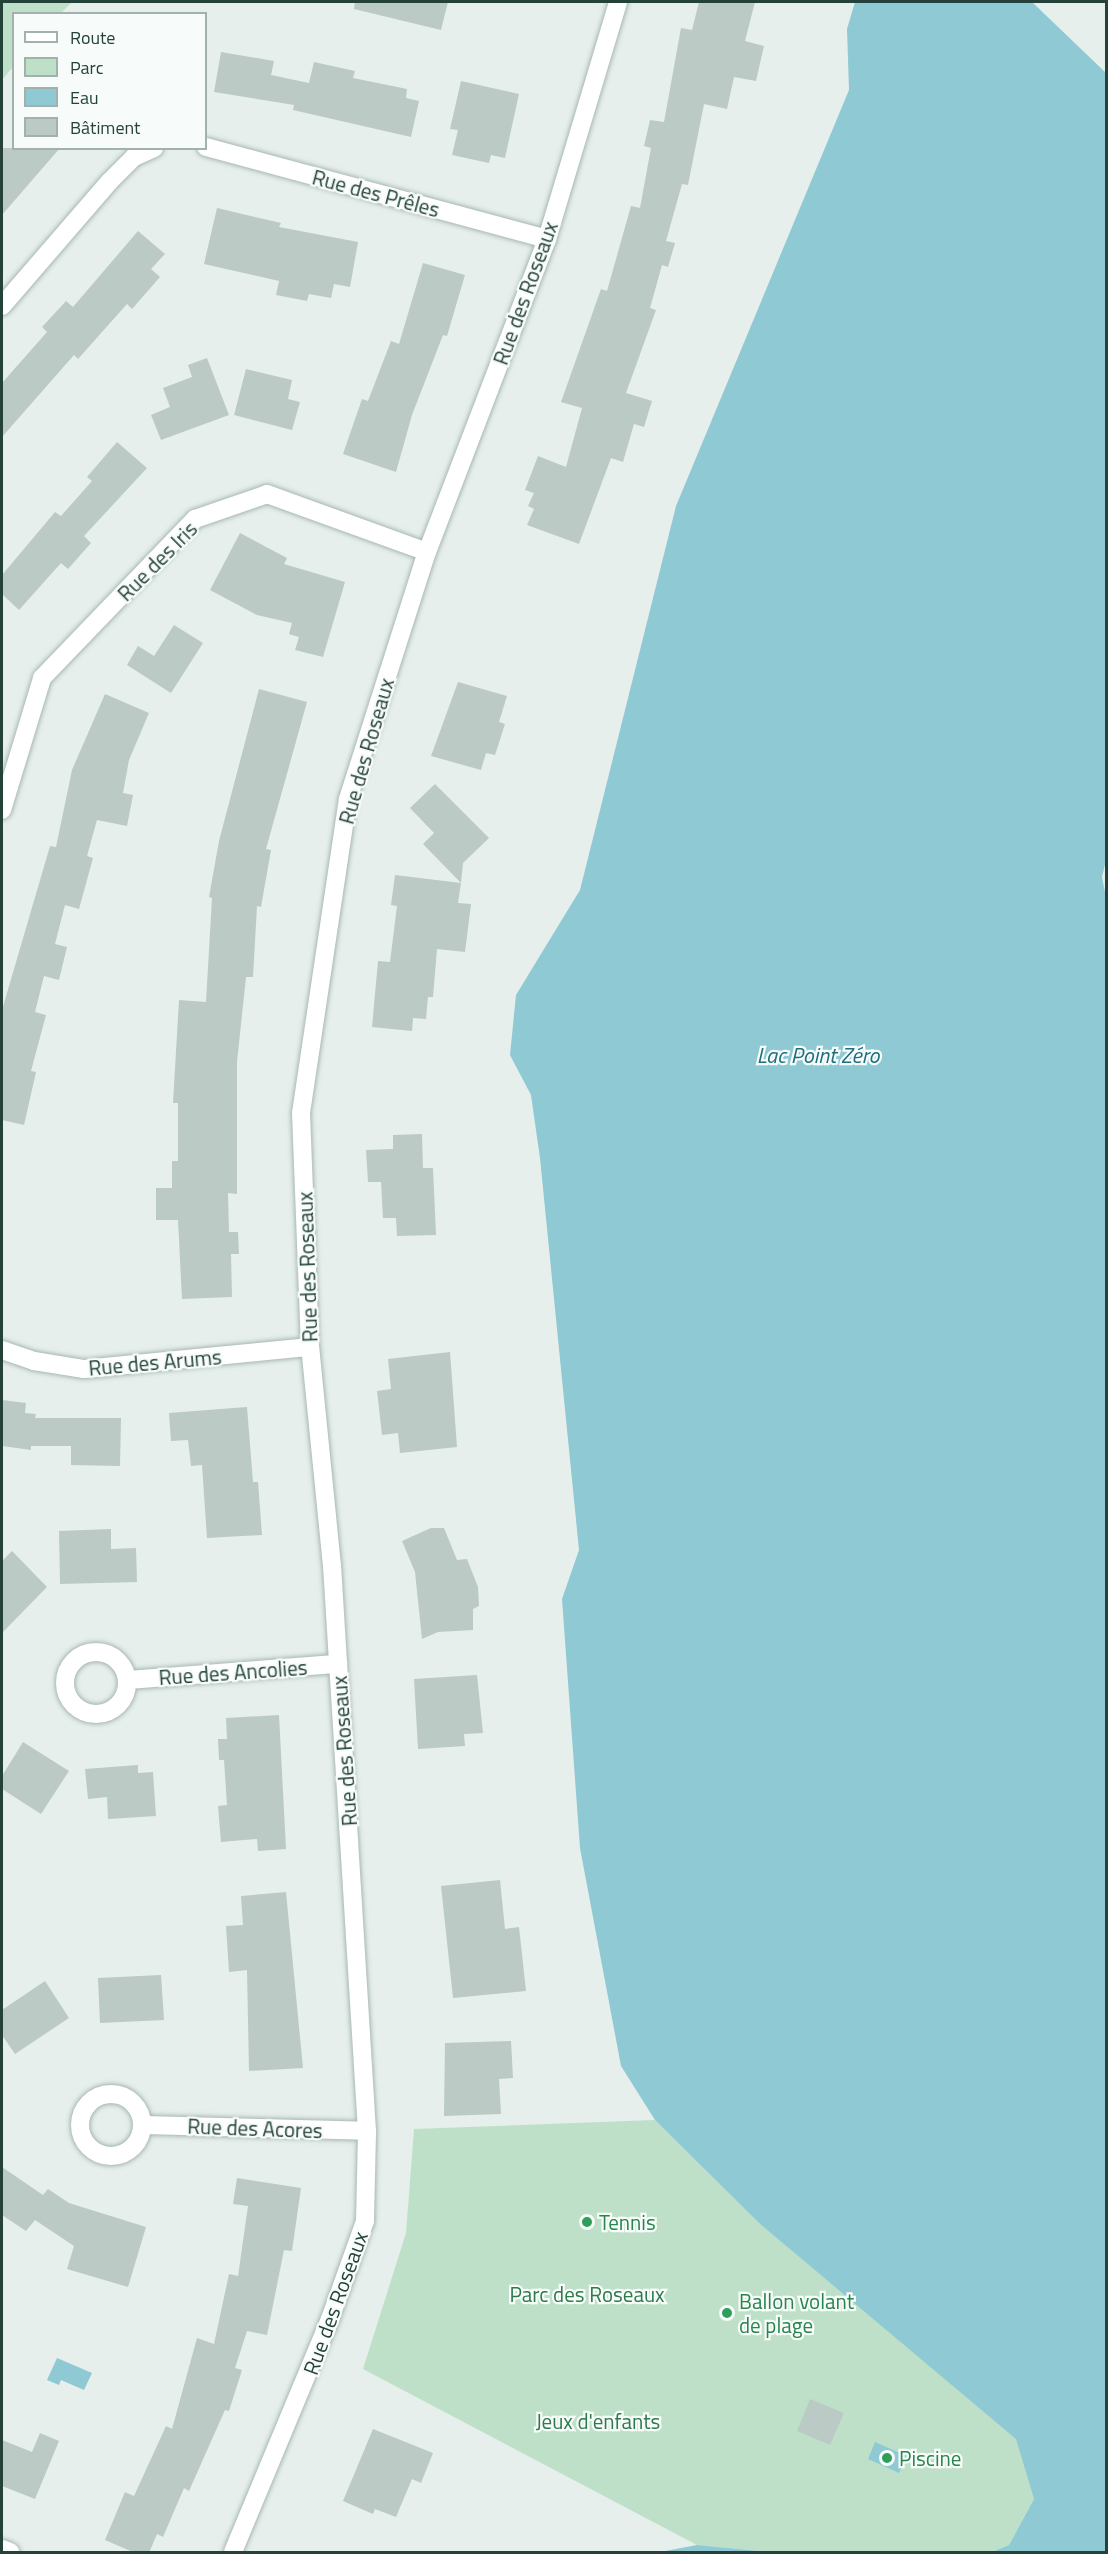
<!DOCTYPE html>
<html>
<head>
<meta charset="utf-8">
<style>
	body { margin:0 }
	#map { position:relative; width:1108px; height:2554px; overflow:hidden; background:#e6efeb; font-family:"Titillium Web",sans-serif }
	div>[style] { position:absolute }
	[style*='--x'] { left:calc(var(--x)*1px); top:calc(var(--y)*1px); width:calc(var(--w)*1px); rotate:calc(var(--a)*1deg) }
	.green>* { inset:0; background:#bfe0c8 }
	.water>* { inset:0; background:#8ec9d4 }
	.building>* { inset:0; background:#bbcac4 }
	.roads { filter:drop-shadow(0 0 2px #a8b8b2) drop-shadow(0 0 2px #a8b8b2) }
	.minor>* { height:18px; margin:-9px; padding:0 9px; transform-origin:9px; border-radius:9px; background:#fff }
	.minor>.ring { margin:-9px; padding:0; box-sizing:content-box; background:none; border:18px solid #fff; border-radius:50% }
	.dots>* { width:16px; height:16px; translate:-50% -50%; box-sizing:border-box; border:3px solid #f7fbf9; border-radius:50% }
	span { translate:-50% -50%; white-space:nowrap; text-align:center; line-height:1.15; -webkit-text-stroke:4.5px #f7fbf9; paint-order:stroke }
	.street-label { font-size:21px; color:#24423a }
	.leisure-label { font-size:21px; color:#27864d }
	.left { translate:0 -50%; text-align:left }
	.park-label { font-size:21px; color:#2d7a4b }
	.water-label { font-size:22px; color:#1c6f80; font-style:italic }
	.frame { position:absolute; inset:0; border:3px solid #24423a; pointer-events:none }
	.legend { position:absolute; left:12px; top:12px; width:195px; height:138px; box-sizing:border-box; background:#f7fbf9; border:2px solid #a3b1ad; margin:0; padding:8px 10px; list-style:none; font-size:18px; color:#24423a }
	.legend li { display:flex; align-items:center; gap:12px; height:30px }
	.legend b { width:30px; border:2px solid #a3b1ad }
</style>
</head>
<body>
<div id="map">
	<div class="green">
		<div style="clip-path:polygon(2px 2px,72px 2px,61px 13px,14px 14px,13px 67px,2px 80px)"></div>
		<div style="clip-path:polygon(655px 2120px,760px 2224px,1017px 2439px,1034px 2499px,1009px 2545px,992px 2552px,769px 2552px,697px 2545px,363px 2369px,406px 2233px,414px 2129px)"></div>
	</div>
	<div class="water">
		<div style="clip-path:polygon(855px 2px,1032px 2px,1106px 73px,1106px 860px,1102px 877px,1106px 897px,1106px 2552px,992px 2552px,1009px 2545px,1034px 2499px,1016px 2439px,760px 2224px,655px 2120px,621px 2066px,580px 1848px,562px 1599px,579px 1550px,540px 1158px,531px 1095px,510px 1055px,516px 995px,580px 890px,676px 506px,849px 90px,847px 29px)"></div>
		<div style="clip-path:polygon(57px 2358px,92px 2373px,84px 2390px,61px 2380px,59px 2385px,47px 2380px)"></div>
		<div style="clip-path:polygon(875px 2442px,907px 2456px,899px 2473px,868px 2459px)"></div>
		<div style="clip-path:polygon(697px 2545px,769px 2552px,660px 2552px)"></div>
	</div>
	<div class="building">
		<div style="clip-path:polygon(355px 2px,448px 2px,441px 30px,354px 9px)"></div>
		<div style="clip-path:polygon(699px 2px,755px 2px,745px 41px,764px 46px,756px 81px,734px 77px,727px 109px,704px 104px,688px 185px,682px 184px,666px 241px,675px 243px,668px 267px,662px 265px,650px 308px,656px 310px,626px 393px,652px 401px,644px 427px,634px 424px,623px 462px,611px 458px,579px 544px,527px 525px,534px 509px,528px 506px,534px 493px,525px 490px,538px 456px,566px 467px,582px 408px,561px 402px,601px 289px,607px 291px,631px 206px,640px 208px,651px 148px,644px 146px,650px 120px,664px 122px,681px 28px,692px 30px)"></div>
		<div style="clip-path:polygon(221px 52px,274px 61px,271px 75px,309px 83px,314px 62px,355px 71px,353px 78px,407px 89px,406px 98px,419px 101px,411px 137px,293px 110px,294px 105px,214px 92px)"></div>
		<div style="clip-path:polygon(461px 81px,519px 94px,505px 158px,491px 155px,489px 163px,452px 155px,458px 130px,450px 129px)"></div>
		<div style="clip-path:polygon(2px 148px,60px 148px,2px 215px)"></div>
		<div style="clip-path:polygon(217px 208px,281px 223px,279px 227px,358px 242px,350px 287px,334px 284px,331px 298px,309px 294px,307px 301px,276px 295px,279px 281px,204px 264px)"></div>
		<div style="clip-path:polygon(138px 231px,165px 254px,151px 269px,160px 277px,132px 309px,127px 304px,78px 359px,74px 355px,2px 437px,2px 383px,47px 332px,42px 327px,66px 301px,73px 307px)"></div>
		<div style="clip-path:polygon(423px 263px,465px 275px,447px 336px,443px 335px,412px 415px,396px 472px,343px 454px,362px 399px,368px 401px,391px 341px,399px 344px)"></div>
		<div style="clip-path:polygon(207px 358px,229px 415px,161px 440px,151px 415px,170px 407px,163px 388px,192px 377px,188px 365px)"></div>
		<div style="clip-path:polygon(246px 369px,292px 380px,288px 399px,300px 402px,292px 430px,234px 415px)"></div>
		<div style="clip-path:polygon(117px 442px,147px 468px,84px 536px,91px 543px,68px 569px,61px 563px,19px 610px,2px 594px,2px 575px,55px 512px,61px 516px,92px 481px,87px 477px)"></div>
		<div style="clip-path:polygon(240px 533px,287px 558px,284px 564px,345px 582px,323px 657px,295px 650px,299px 637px,289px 634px,292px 623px,257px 615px,210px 590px)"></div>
		<div style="clip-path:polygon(174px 625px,203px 643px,171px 693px,127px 665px,138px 646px,154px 656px)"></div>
		<div style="clip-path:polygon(458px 682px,507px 696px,499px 722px,505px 724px,495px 755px,486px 753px,481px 770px,431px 756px)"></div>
		<div style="clip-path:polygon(259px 689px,307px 702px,266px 849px,271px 850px,261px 907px,257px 906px,253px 977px,246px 977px,237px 1062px,237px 1194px,228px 1193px,229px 1232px,238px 1232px,239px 1254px,231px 1254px,232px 1297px,182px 1299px,178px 1220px,156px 1220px,156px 1188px,172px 1188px,172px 1161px,178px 1161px,178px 1103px,173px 1103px,179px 1000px,206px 1002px,212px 898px,209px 897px,219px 841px)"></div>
		<div style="clip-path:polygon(105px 694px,149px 713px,129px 760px,123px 793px,133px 795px,127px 826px,97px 820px,87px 856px,93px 858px,79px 909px,65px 905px,55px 944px,67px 947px,59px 980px,44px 976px,35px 1012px,46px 1015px,31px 1071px,36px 1072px,24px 1125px,2px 1120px,2px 1010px,50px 846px,56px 847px,72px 770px)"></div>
		<div style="clip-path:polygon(435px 784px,489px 838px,463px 863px,461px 883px,423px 844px,434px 833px,410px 808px)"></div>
		<div style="clip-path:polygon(395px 875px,461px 883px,458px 903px,471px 904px,465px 952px,437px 949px,433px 997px,428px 997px,426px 1019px,413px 1018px,412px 1031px,372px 1027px,378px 961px,390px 962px,397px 906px,391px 905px)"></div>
		<div style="clip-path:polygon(422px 1134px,423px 1168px,433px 1168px,436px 1235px,397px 1236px,396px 1218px,383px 1218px,381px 1182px,368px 1182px,366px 1150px,393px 1149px,393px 1135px)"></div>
		<div style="clip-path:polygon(450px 1352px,457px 1447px,400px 1453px,398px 1433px,382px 1435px,377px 1391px,391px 1389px,388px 1359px)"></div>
		<div style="clip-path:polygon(2px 1400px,26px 1403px,25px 1413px,36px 1414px,35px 1418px,121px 1418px,120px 1466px,71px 1465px,71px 1446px,31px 1446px,31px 1450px,2px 1446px)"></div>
		<div style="clip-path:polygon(247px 1407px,253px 1482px,258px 1482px,262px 1535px,207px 1538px,202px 1465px,191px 1466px,188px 1440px,171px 1441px,169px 1413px)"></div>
		<div style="clip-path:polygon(431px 1528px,444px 1528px,457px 1560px,467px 1559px,478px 1587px,479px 1606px,473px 1609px,473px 1630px,438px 1632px,422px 1639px,415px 1572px,402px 1541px)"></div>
		<div style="clip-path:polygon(111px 1529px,111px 1549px,136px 1548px,137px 1582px,60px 1584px,59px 1531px)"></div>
		<div style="clip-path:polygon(12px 1551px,47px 1587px,2px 1633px,2px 1561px)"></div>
		<div style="clip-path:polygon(477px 1675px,483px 1733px,464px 1734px,465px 1746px,418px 1749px,414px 1679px)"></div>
		<div style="clip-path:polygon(279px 1715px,286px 1849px,258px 1851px,257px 1839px,221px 1842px,218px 1806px,227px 1805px,224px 1760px,219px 1760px,218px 1739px,227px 1739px,226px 1718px)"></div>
		<div style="clip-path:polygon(23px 1742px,69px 1771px,41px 1814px,2px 1789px,2px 1776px)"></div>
		<div style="clip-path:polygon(138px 1765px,138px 1773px,153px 1772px,156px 1816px,108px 1819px,107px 1797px,88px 1799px,85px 1769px)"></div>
		<div style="clip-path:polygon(500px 1880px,505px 1929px,519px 1927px,526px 1991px,453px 1998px,441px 1886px)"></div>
		<div style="clip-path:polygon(286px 1892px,303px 2068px,249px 2071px,247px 1970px,229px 1972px,226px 1926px,243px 1925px,241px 1896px)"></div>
		<div style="clip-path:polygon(161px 1975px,164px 2020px,100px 2023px,98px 1978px)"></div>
		<div style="clip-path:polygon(45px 1981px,69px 2018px,15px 2054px,2px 2035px,2px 2010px)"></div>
		<div style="clip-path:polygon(511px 2041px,513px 2078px,499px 2079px,501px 2114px,444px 2116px,445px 2043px)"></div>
		<div style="clip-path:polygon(2px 2167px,43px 2195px,48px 2189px,69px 2203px,146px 2227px,128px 2287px,67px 2269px,74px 2246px,35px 2220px,26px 2231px,2px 2215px)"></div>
		<div style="clip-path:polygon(237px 2178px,301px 2188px,292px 2251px,284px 2250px,267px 2335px,247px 2331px,235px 2368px,242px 2370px,229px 2411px,225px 2410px,189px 2491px,184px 2488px,163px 2537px,157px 2534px,149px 2553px,135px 2553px,105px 2540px,125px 2492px,134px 2496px,166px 2426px,172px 2429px,197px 2338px,214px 2344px,229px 2274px,238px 2276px,248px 2206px,233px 2204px)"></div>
		<div style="clip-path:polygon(810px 2399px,844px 2413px,830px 2445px,797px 2431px)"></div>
		<div style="clip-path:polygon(373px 2429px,433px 2453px,421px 2483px,412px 2479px,396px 2517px,375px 2509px,373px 2514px,343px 2501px)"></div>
		<div style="clip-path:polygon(40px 2433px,59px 2441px,35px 2499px,2px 2486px,2px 2440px,32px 2452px)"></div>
	</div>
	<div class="roads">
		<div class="minor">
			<div style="--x:206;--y:147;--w:353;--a:15.1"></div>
			<div style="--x:2;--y:306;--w:164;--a:-49.2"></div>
			<div style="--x:109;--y:182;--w:35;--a:-45"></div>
			<div style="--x:134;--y:157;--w:22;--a:-24"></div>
			<div style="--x:2;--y:810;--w:138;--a:-73.1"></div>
			<div style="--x:42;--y:678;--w:221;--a:-46.1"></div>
			<div style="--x:195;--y:519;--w:76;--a:-19.1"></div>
			<div style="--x:267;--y:494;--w:170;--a:19.9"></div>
			<div style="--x:2;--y:1350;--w:34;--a:19"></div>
			<div style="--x:34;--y:1361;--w:51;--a:9.1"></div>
			<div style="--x:84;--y:1369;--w:227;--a:-5.6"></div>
			<div class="ring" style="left:65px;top:1652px;width:44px;height:44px"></div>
			<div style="--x:128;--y:1680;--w:211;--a:-4.4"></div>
			<div class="ring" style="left:80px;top:2094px;width:44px;height:44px"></div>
			<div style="--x:143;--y:2125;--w:224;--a:1.5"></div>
			<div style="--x:2;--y:2549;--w:9;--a:21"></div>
			<div style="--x:233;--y:2552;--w:252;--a:-67.4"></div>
			<div style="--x:330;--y:2319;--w:104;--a:-70.3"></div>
			<div style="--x:365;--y:2221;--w:90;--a:-88.7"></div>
			<div style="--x:367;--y:2131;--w:566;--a:-93.54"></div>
			<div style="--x:332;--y:1566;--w:220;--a:-95.7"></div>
			<div style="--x:310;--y:1347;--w:234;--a:-92.2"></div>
			<div style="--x:301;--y:1113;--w:317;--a:-81.5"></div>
			<div style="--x:348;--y:799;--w:259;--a:-72.3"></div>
			<div style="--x:427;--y:552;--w:335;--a:-69"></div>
			<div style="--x:547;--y:239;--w:247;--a:-73.3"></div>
		</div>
	</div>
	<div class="dots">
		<div style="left:587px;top:2222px;background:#2e9e5b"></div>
		<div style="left:727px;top:2313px;background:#2e9e5b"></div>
		<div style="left:887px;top:2458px;background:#2e9e5b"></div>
	</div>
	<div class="street-label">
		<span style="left:376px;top:193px;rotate:15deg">Rue des Prêles</span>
		<span style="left:525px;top:293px;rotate:-70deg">Rue des Roseaux</span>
		<span style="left:157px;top:561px;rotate:-45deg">Rue des Iris</span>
		<span style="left:366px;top:751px;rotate:-74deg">Rue des Roseaux</span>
		<span style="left:307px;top:1267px;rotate:-92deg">Rue des Roseaux</span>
		<span style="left:155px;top:1362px;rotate:-5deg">Rue des Arums</span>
		<span style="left:233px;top:1672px;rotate:-4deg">Rue des Ancolies</span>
		<span style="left:344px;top:1751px;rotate:-94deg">Rue des Roseaux</span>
		<span style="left:255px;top:2128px;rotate:2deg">Rue des Acores</span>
		<span style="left:335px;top:2303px;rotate:-70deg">Rue des Roseaux</span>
	</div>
	<div class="leisure-label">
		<span class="left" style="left:599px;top:2222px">Tennis</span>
		<span class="left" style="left:739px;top:2313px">Ballon volant<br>de plage</span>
		<span class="left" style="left:899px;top:2458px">Piscine</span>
	</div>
	<div class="park-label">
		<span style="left:587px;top:2294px">Parc des Roseaux</span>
		<span style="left:598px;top:2421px">Jeux d'enfants</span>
	</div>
	<div class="water-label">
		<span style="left:818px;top:1056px">Lac Point Zéro</span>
	</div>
	<div class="frame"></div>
	<ul class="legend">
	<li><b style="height:8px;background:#fff"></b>Route</li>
	<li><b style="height:16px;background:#bfe0c8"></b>Parc</li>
	<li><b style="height:16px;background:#8ec9d4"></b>Eau</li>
	<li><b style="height:16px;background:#bbcac4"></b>Bâtiment</li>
	</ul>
</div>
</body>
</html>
